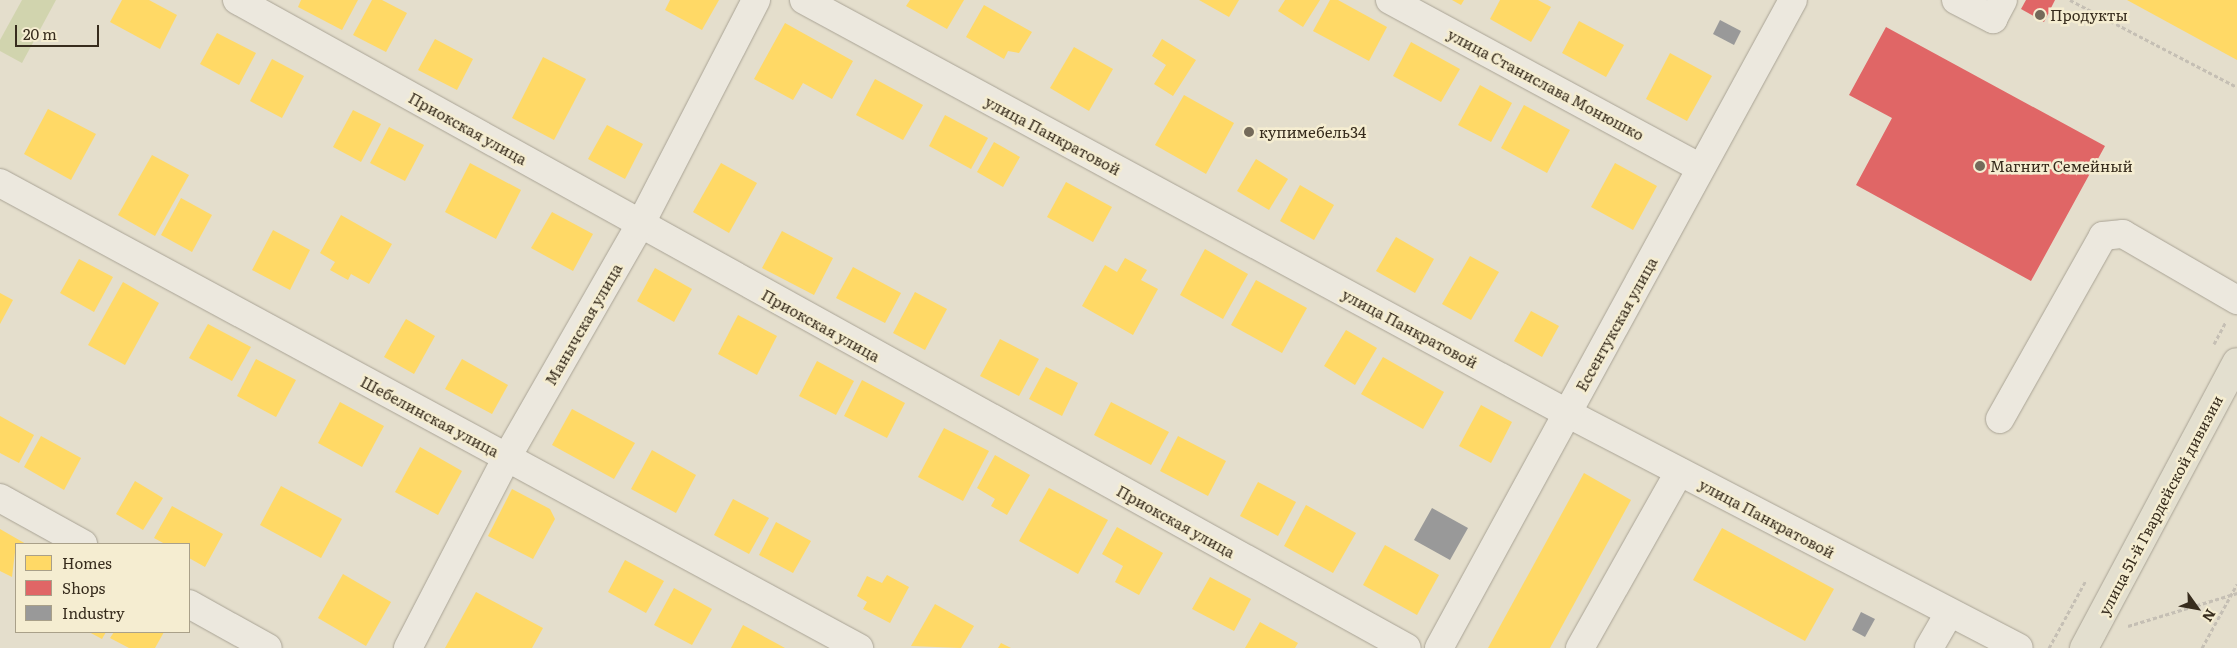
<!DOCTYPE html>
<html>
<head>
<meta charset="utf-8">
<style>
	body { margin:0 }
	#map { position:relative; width:2237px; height:648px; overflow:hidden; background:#e4decc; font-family:Literata,serif }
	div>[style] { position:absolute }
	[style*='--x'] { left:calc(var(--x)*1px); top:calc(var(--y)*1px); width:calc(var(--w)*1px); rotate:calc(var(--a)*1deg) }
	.green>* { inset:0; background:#d1d4ae }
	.homes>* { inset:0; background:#ffd966 }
	.shops>* { inset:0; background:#e06666 }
	.industry>* { inset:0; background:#999 }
	.path>* { height:3px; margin-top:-1.5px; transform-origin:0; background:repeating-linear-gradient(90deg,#c5bfb4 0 4px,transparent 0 6.5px) }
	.roads { filter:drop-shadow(0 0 1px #a9a395) drop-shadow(0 0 1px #a9a395) }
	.minor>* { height:28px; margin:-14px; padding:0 14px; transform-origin:14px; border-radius:14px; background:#ece8de }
	.major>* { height:28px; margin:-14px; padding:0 14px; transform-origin:14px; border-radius:14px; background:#e3dfcf }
	.dots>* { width:14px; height:14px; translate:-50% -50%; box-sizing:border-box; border:2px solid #f5edd1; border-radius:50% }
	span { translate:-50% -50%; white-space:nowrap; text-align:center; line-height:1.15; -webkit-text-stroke:5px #f5edd1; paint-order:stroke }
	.poi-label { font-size:15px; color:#372c1d }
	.left { translate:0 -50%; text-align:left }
	.street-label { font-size:15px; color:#372c1d }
	.legend { position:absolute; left:15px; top:543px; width:175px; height:90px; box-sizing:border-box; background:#f5edd1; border:1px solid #a9a089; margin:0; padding:6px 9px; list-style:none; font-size:15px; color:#372c1d }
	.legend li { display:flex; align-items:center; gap:10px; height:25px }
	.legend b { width:25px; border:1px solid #a9a089 }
	.north { position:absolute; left:2172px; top:583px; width:50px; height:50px; -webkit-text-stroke:4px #f5edd1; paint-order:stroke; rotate:122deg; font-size:14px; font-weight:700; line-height:20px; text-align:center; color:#372c1d }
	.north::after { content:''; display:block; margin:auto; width:18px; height:22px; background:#372c1d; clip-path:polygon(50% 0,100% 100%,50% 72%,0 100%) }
	.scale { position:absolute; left:15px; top:25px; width:84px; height:22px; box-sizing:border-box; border:2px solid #372c1d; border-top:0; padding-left:6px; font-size:15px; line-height:18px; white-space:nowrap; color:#372c1d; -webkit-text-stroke:4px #f5edd1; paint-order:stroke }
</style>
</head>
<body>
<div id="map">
	<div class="green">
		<div style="clip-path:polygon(22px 0,56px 0,22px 63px,0 51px,0 40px)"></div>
	</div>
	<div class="homes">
		<div style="clip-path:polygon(122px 0,149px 0,177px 15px,160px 49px,110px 22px)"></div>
		<div style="clip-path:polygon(301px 0,358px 0,342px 30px,298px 7px)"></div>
		<div style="clip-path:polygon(372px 0,382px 0,407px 13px,386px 52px,353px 35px)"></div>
		<div style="clip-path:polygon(670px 0,719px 0,702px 30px,665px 10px)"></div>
		<div style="clip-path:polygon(910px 0,964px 0,947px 29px,906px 6px)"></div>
		<div style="clip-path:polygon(1199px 0,1239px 0,1229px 17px)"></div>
		<div style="clip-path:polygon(1285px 0,1320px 0,1303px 27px,1278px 11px)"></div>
		<div style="clip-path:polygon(1330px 0,1338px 0,1387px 27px,1369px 61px,1313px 31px)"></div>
		<div style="clip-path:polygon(1452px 0,1464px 0,1461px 5px)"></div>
		<div style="clip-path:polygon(1500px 0,1538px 0,1551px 7px,1531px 42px,1490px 19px)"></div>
		<div style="clip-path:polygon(2127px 0,2237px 0,2237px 60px)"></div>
		<div style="clip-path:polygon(984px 5px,1032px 32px,1019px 53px,1008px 51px,1004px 59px,966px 37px)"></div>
		<div style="clip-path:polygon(1579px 21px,1624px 45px,1606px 77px,1562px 53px)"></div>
		<div style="clip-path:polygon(785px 23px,853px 61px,832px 99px,803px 83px,793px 100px,754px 79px)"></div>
		<div style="clip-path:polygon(217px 33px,256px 53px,239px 85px,200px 64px)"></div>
		<div style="clip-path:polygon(435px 39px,473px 59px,457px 90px,418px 70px)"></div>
		<div style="clip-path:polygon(1162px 39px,1196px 60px,1173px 96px,1154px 84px,1166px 65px,1152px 56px)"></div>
		<div style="clip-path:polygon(1411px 42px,1460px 69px,1441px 102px,1393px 76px)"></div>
		<div style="clip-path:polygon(1074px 47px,1113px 69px,1089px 111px,1050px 88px)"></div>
		<div style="clip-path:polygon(1670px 53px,1712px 76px,1687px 121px,1646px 99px)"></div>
		<div style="clip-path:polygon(543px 57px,586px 79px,554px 140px,512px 118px)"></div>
		<div style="clip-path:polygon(272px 59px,304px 76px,282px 118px,250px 101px)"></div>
		<div style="clip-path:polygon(875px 79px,923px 105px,903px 140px,856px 115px)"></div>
		<div style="clip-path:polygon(1480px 85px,1512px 103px,1491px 142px,1458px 125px)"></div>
		<div style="clip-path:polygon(1184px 95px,1234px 123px,1206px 174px,1155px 145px)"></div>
		<div style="clip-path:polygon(1524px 105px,1570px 130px,1547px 173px,1501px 148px)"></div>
		<div style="clip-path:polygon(48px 109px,96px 134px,71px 180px,24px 154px)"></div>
		<div style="clip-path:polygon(353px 110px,381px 124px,361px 162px,333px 147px)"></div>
		<div style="clip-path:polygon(945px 115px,988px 138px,971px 169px,929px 146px)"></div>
		<div style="clip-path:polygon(607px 125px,643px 144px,625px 179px,588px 159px)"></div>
		<div style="clip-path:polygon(389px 127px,424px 145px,405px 181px,370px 163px)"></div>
		<div style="clip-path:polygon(994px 142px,1020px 157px,1003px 187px,977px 172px)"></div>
		<div style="clip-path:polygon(152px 155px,189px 175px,155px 236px,118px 215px)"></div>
		<div style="clip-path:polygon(1256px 159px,1288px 179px,1269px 210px,1237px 191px)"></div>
		<div style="clip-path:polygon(470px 163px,521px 190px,496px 239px,445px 212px)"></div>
		<div style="clip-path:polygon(721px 163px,757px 183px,729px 233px,693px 212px)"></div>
		<div style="clip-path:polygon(1615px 163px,1657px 186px,1633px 230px,1591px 207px)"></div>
		<div style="clip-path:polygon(1066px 182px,1112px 207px,1093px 242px,1047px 217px)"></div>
		<div style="clip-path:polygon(1300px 185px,1334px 205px,1314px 240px,1280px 221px)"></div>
		<div style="clip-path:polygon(181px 198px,212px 215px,192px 252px,161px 235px)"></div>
		<div style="clip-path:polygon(552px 212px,593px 234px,573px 271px,531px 248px)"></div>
		<div style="clip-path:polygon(341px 215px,392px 244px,369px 284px,351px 274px,348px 280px,330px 270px,335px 262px,320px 253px)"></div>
		<div style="clip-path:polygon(273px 230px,310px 250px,290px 290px,252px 270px)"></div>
		<div style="clip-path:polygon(782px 231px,833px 258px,814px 295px,762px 268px)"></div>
		<div style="clip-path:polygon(1396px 237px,1434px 259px,1415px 293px,1376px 271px)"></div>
		<div style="clip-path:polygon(1205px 249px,1248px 274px,1223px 319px,1180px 295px)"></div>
		<div style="clip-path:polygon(1470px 256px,1499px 272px,1471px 320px,1442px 304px)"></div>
		<div style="clip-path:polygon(1125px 258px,1147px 270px,1141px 280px,1158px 289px,1133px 335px,1082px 306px,1105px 265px,1117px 272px)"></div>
		<div style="clip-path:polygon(79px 259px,113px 277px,94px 312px,60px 293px)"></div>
		<div style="clip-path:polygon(853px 267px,901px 293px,885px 323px,836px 298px)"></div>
		<div style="clip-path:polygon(655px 268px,692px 289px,674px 322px,637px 301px)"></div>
		<div style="clip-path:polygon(1256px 280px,1307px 308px,1282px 353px,1231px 325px)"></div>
		<div style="clip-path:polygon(123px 282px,159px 303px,125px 365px,88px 345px)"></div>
		<div style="clip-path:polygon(915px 292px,947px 309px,925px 350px,893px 333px)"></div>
		<div style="clip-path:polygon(0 293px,13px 300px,0 324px)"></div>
		<div style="clip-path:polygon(1531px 311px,1559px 326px,1542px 357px,1514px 341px)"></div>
		<div style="clip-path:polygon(738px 315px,777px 336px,757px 375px,718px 354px)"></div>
		<div style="clip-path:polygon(406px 319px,435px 336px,414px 374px,384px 357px)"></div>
		<div style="clip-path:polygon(208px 324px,251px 347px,232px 381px,189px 358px)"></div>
		<div style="clip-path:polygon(1346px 330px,1377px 348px,1355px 385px,1324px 366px)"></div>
		<div style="clip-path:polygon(1000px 339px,1039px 359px,1019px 396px,980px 376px)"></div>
		<div style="clip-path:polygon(1383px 357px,1444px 392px,1423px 429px,1361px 394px)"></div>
		<div style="clip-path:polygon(256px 359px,296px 380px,276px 417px,237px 396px)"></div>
		<div style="clip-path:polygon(462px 359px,508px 385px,492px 414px,445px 389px)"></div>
		<div style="clip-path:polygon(817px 361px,854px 381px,836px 415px,799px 396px)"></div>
		<div style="clip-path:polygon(1046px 367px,1078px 383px,1062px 416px,1029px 399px)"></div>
		<div style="clip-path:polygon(862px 380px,905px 403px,887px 438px,844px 416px)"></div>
		<div style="clip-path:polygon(340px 402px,384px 426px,362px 467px,318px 443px)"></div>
		<div style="clip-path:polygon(1111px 402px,1169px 432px,1151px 465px,1094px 435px)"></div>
		<div style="clip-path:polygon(1481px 405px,1512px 422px,1491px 463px,1459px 446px)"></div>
		<div style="clip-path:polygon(572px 409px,635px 443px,614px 479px,552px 445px)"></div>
		<div style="clip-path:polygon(0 416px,34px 435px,19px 463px,0 453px)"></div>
		<div style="clip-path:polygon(944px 428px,989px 451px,963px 501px,918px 477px)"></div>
		<div style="clip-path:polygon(41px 436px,81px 458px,64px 490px,24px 467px)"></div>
		<div style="clip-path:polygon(1178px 436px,1226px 461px,1208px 496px,1160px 471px)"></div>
		<div style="clip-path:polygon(420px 447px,462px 471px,438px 515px,395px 492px)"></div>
		<div style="clip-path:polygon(652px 450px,696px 475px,676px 513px,631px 489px)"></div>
		<div style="clip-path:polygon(995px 455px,1030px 475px,1007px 515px,991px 506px,995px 499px,977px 488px)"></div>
		<div style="clip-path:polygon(1584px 473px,1631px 500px,1550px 648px,1488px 648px)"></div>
		<div style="clip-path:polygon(135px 481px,163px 498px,143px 530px,116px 514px)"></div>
		<div style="clip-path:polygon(1258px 482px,1296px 502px,1278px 536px,1240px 516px)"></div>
		<div style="clip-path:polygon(281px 486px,342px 519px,321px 558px,260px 525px)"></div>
		<div style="clip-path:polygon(1049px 488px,1108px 520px,1078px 574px,1019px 541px)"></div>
		<div style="clip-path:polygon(512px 489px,550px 509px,555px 519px,533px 559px,488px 536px)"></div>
		<div style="clip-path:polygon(733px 499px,769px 518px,749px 554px,714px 535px)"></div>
		<div style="clip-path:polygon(1306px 505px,1356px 533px,1333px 573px,1284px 546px)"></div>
		<div style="clip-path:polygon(172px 506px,223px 534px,205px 567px,189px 558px,189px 544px,165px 544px,154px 538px)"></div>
		<div style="clip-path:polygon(776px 522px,811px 541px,793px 573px,759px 555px)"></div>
		<div style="clip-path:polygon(1117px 527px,1163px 553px,1139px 595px,1115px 582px,1123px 566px,1102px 554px)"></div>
		<div style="clip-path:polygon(1722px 528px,1834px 589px,1805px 641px,1693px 580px)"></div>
		<div style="clip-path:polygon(0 529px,26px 544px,16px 544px,12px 577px,0 571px)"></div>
		<div style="clip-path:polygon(1385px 545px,1439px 575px,1417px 615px,1363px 585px)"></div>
		<div style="clip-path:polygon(625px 560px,664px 581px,646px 613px,608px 592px)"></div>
		<div style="clip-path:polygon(343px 574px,391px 602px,366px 646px,318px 618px)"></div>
		<div style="clip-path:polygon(887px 575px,909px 587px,890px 623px,863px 609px,867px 602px,857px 596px,867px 576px,882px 583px)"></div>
		<div style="clip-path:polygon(1210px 577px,1251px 599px,1234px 631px,1192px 609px)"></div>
		<div style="clip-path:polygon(674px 588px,712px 609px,692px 645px,654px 625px)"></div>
		<div style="clip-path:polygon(476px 592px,543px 628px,532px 648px,445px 648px)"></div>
		<div style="clip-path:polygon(935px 604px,974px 626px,961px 648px,911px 646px)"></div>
		<div style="clip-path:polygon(1260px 622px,1298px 643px,1295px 648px,1245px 648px)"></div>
		<div style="clip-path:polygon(743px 625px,785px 648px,731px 648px)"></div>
		<div style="clip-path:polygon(89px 632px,106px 632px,102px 639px)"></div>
		<div style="clip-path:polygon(114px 632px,164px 632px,155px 648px,129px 648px,110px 638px)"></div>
		<div style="clip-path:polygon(1001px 643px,1011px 648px,998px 648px)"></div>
	</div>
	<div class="shops">
		<div style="clip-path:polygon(2026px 0,2055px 0,2044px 22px,2021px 9px)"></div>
		<div style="clip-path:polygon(1886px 27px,2105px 146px,2031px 281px,1856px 185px,1892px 118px,1849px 95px)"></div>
	</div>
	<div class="industry">
		<div style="clip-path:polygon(1720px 20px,1741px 31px,1734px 45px,1713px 34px)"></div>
		<div style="clip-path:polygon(1432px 508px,1468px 528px,1450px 560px,1414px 540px)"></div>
		<div style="clip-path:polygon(1861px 612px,1875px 619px,1865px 637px,1852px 630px)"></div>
	</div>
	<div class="path">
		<div style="--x:2070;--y:0;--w:188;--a:27.5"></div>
		<div style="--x:2214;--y:344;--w:24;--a:-62"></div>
		<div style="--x:2128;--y:626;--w:114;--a:-16.8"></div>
		<div style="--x:2049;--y:648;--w:77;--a:-61.4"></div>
		<div style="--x:2202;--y:648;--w:73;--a:-61.3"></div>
	</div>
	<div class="roads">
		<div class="minor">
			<div style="--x:237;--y:0;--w:1337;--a:28.98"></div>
			<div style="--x:804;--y:0;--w:868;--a:28.43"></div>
			<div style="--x:1567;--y:413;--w:509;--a:27.47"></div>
			<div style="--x:1390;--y:0;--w:353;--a:28.4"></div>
			<div style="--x:1956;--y:0;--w:42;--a:27.2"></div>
			<div style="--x:1993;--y:19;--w:21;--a:-62"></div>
			<div style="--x:0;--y:183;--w:977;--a:28.43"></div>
			<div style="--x:2000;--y:419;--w:210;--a:-60.6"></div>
			<div style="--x:2103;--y:236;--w:20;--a:-6"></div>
			<div style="--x:2123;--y:234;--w:132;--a:30.1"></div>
			<div style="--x:0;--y:498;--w:95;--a:29"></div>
			<div style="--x:189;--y:604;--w:90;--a:29.1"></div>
			<div style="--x:408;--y:648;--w:215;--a:-62.6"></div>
			<div style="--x:507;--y:457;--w:267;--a:-60.2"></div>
			<div style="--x:640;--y:225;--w:253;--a:-62.7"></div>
			<div style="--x:1439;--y:648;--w:738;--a:-61.35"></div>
			<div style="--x:1580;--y:648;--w:202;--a:-60.6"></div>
			<div style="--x:1929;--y:648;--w:39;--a:-60"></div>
		</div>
		<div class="major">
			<div style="--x:2084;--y:648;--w:324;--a:-61.9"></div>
		</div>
	</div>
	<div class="dots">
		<div style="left:2040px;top:15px;background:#746a5a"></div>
		<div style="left:1249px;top:132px;background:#746a5a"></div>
		<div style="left:1980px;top:166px;background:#746a5a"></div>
	</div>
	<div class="poi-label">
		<span class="left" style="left:2050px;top:15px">Продукты</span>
		<span class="left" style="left:1259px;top:132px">купимебель34</span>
		<span class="left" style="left:1990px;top:166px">Магнит Семейный</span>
	</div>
	<div class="street-label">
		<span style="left:1546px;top:84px;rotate:28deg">улица Станислава Монюшко</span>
		<span style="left:468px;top:128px;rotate:29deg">Приокская улица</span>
		<span style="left:1053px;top:135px;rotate:28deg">улица Панкратовой</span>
		<span style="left:583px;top:324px;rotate:-60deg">Манычская улица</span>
		<span style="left:1616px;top:324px;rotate:-61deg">Ессентукская улица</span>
		<span style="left:821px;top:325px;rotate:29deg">Приокская улица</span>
		<span style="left:1410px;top:328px;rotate:28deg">улица Панкратовой</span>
		<span style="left:430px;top:416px;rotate:28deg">Шебелинская улица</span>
		<span style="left:2160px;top:505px;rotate:-62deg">улица 51-й Гвардейской дивизии</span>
		<span style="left:1767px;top:518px;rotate:28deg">улица Панкратовой</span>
		<span style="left:1176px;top:521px;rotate:29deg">Приокская улица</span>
	</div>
	<ul class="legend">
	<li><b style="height:14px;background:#ffd966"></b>Homes</li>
	<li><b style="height:14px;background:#e06666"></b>Shops</li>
	<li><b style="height:14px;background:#999"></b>Industry</li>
	</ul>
	<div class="north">N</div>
	<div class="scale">20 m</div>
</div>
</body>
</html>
